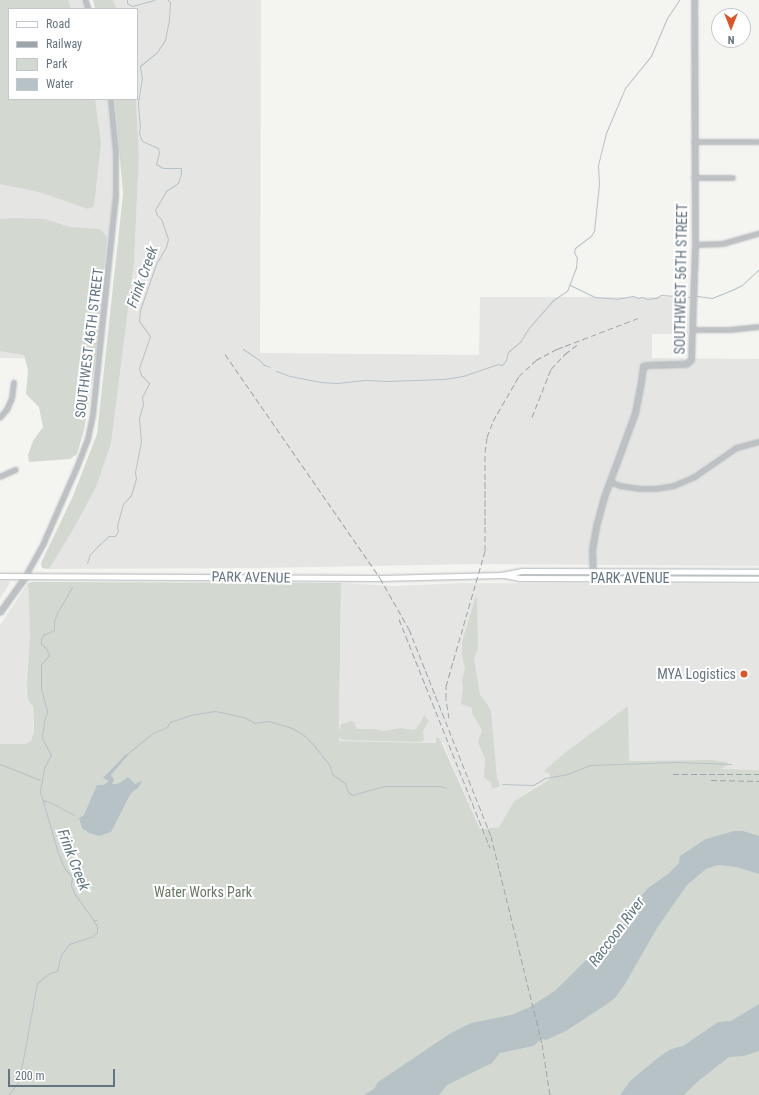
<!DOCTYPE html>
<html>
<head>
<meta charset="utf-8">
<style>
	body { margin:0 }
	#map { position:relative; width:759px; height:1095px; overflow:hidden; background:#f4f4f0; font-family:"Roboto Condensed",sans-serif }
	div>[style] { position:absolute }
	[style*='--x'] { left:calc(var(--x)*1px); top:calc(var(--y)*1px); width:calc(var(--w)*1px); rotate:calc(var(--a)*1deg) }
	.built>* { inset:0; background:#e5e6e4 }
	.green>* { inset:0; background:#d3d9d0 }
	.water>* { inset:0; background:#b7c2c7 }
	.stream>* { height:1px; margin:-0.5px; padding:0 0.5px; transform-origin:0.5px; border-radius:0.5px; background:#b7c2c7 }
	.roads { filter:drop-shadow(0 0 1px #afb5b9) drop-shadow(0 0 1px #afb5b9) }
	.minor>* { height:3.5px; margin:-1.75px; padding:0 1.75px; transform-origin:1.75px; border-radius:1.75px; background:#bdc1c4 }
	.tertiary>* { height:4.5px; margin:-2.25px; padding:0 2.25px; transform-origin:2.25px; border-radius:2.25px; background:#bdc1c4 }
	.secondary>* { height:5px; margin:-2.5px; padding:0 2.5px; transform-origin:2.5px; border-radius:2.5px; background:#fff }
	.rail>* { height:1px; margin-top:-0.5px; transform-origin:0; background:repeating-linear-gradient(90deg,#9ea5aa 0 6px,transparent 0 9px) }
	.dots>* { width:11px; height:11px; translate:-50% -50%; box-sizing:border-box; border:2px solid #fff; border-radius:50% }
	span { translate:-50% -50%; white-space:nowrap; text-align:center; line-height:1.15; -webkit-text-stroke:4px #fff; paint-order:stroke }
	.street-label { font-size:14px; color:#647481 }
	.poi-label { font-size:14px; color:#647481 }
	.right { translate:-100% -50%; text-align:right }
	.park-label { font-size:14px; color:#677863 }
	.water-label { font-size:15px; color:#60767e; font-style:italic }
	.legend { position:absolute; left:8px; top:8px; width:130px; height:92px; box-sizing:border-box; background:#fff; border:1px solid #c1c7cd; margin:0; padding:5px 7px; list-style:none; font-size:12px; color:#647481 }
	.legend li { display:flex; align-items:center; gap:8px; height:20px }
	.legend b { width:20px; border:1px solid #c1c7cd }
	.north { position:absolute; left:711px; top:8px; width:40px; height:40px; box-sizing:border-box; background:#fff; border:1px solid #c1c7cd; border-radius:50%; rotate:180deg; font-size:11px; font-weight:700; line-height:16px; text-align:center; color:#647481 }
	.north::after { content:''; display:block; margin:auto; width:14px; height:18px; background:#dc5529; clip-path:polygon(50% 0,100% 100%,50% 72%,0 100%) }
	.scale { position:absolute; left:8px; top:1069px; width:107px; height:18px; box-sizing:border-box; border:2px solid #647481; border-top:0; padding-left:5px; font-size:12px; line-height:14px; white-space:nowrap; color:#647481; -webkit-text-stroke:3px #fff; paint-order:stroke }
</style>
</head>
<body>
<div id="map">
	<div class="built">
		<div style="clip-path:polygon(0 0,86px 0,89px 9px,9px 9px,9px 99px,111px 99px,116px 173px,100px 358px,0 358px)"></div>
		<div style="clip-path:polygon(113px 0,261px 0,260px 353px,479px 355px,480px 297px,688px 297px,688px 334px,652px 334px,652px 358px,759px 359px,759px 566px,478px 564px,260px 568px,49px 569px,96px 487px,111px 444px,134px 263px,139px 156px,136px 99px,137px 9px,117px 9px)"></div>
		<div style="clip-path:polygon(0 581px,8px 581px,10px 583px,0 599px)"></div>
		<div style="clip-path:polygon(28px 583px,34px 744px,0 744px,0 625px)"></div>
		<div style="clip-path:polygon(341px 583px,395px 586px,462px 583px,759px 584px,759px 770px,606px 768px,561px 773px,539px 785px,514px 801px,499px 827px,480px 829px,443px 743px,339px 741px)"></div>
	</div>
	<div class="green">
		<div style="clip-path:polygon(0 0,68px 0,71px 9px,9px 9px,9px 99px,95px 99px,101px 143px,94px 206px,88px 209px,39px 192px,0 184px)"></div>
		<div style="clip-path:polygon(93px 0,113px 0,117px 9px,95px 9px)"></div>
		<div style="clip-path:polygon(115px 99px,136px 99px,139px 156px,134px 263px,111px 444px,96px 487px,74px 528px,49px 569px,42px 568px,41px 563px,73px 496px,97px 434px,123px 194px)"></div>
		<div style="clip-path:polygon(15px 218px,45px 219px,70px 227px,100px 229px,107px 237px,95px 364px,84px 430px,77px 454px,70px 459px,29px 462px,28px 455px,33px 441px,43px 427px,39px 407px,26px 394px,28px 370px,24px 355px,0 351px,0 219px)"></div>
		<div style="clip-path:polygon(33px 582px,341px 583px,339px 732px,341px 724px,351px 721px,354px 722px,357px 729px,374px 729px,384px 731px,400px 728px,414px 730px,419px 725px,424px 715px,429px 721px,423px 731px,424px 740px,421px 742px,343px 740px,339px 737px,339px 741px,436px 743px,436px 737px,440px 739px,480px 829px,499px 827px,514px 801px,550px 779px,550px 774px,544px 771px,567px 751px,628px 706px,629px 761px,712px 760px,727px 762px,728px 765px,721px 769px,759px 770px,759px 1095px,0 1095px,0 744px,25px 744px,31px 741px,34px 732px,33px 707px,28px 700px,27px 685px,30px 636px,28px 583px)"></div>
		<div style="clip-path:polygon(477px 597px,478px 649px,474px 659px,480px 695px,486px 702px,491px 711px,497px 778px,500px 786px,492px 789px,491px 783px,484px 777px,485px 759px,478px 742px,482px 730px,472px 713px,472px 708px,461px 704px,463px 687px,462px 681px,465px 668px,462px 656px,462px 642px,475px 599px)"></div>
	</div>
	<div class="water">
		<div style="clip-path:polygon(126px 754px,128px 755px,111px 775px,114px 780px,112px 784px,118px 784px,128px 777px,135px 784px,142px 781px,138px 788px,131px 793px,111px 832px,99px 836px,89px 833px,82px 828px,79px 818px,84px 815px,97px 785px,104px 785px,109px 781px,103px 778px)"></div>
		<div style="clip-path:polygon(734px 831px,743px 831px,759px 836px,759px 874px,736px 867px,718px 865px,706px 869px,687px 885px,657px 928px,625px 984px,615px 998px,607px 1004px,566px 1031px,546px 1040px,542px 1039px,533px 1046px,500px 1053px,492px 1063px,447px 1085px,439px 1095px,364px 1095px,374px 1089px,378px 1082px,451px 1033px,471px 1023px,511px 1015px,530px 1007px,556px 990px,609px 937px,620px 929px,634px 904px,648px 888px,668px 874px,679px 863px,680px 856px,706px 839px)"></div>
		<div style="clip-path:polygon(759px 1004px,759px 1051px,744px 1056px,729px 1057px,697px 1082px,684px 1095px,620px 1095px,630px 1081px,659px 1057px,671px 1049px,683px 1046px,718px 1022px,731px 1021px)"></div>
	</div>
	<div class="stream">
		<div style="--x:127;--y:0;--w:3;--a:90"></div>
		<div style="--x:127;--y:3;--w:6;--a:31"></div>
		<div style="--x:132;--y:6;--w:23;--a:-15"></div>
		<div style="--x:570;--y:285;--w:28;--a:26"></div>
		<div style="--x:595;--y:297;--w:21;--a:5"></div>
		<div style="--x:616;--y:299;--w:17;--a:-10"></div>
		<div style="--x:633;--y:296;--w:5;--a:22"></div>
		<div style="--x:638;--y:298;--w:4;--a:-14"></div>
		<div style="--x:642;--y:297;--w:5;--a:22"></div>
		<div style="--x:647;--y:299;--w:9;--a:-6"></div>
		<div style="--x:656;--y:298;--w:6;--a:-31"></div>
		<div style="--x:661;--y:295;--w:29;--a:4"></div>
		<div style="--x:697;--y:296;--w:15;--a:8"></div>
		<div style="--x:712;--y:298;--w:22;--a:-22"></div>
		<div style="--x:732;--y:290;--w:11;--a:-27"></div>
		<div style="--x:742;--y:285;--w:23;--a:-43"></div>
		<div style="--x:243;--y:349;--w:18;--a:34"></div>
		<div style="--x:258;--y:359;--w:8;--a:45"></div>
		<div style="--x:264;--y:365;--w:6;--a:18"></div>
		<div style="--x:276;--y:371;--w:15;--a:20"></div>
		<div style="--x:290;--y:376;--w:31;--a:11"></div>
		<div style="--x:320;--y:382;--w:17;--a:3"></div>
		<div style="--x:337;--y:383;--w:30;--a:-6"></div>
		<div style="--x:367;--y:380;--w:20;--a:3"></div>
		<div style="--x:387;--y:381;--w:57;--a:-2"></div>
		<div style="--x:444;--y:379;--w:19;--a:-9"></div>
		<div style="--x:463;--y:376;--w:36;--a:-19"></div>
		<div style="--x:497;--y:364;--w:5;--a:11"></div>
		<div style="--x:502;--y:365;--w:6;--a:-51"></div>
		<div style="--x:506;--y:360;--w:8;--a:-76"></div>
		<div style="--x:508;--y:352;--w:16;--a:-40"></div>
		<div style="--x:520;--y:342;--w:15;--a:-58"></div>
		<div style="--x:528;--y:329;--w:37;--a:-49"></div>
		<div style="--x:552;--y:301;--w:18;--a:-34"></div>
		<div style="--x:567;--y:291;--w:26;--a:-69"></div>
		<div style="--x:576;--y:267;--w:9;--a:-84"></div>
		<div style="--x:577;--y:258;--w:7;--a:-117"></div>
		<div style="--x:574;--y:252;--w:4;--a:-76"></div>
		<div style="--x:575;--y:248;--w:20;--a:-37"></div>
		<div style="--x:591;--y:236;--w:6;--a:-59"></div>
		<div style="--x:594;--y:231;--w:47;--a:-83.9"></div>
		<div style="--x:599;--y:184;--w:19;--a:-93"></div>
		<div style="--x:598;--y:165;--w:33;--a:-76"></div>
		<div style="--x:606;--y:133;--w:49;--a:-67.1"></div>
		<div style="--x:625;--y:88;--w:41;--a:-50.9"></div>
		<div style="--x:651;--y:56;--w:41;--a:-67.2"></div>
		<div style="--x:667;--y:18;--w:22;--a:-56"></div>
		<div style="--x:87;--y:563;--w:9;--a:-72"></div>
		<div style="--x:90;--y:554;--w:14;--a:-45"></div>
		<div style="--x:100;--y:544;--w:12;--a:-42"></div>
		<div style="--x:109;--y:536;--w:6;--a:0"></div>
		<div style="--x:115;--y:536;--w:6;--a:-59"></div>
		<div style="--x:118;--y:531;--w:5;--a:-101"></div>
		<div style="--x:117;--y:526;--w:23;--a:-75"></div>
		<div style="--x:123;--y:504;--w:12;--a:-48"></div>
		<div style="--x:131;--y:495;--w:17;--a:-73"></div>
		<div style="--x:136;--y:479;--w:7;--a:-98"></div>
		<div style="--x:135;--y:472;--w:31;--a:-79"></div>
		<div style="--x:141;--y:442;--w:24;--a:-95"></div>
		<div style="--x:139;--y:418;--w:15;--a:-74"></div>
		<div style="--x:143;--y:404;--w:7;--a:-98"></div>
		<div style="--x:142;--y:397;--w:16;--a:-63"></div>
		<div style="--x:149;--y:383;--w:11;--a:-135"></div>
		<div style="--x:141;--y:375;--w:7;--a:-106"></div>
		<div style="--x:139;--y:368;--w:34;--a:-71"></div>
		<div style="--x:150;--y:336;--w:19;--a:-126"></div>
		<div style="--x:139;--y:321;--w:11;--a:-85"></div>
		<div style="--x:140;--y:310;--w:49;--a:-70.8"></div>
		<div style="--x:156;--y:264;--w:20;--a:-60"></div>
		<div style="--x:166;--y:247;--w:8;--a:-76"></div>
		<div style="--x:168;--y:239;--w:21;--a:-109"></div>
		<div style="--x:161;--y:219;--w:6;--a:-135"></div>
		<div style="--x:157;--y:215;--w:5;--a:-112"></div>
		<div style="--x:155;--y:210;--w:22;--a:-60"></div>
		<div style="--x:166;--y:191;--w:14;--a:-34"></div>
		<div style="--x:178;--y:183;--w:9;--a:-72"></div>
		<div style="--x:181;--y:174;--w:6;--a:-90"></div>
		<div style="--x:181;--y:168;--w:18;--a:180"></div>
		<div style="--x:163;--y:168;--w:8;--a:-150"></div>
		<div style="--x:156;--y:164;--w:11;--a:-75"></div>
		<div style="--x:159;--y:153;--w:5;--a:-101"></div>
		<div style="--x:158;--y:148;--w:17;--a:-156"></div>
		<div style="--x:142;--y:141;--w:9;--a:-111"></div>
		<div style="--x:139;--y:133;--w:6;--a:-81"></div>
		<div style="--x:140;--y:127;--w:24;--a:-95"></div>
		<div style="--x:138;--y:103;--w:24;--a:-81"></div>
		<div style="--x:142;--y:79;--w:13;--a:-99"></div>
		<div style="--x:140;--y:66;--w:22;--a:-39"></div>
		<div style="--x:157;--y:52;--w:14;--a:-56"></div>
		<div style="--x:165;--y:40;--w:21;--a:-79"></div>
		<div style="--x:169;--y:19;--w:17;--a:-87"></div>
		<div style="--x:170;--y:2;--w:3;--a:-135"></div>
		<div style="--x:127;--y:754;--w:33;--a:-39"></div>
		<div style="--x:153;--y:733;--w:15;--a:-23"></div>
		<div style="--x:167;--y:727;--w:6;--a:-59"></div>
		<div style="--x:170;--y:722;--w:21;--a:-19"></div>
		<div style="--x:190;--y:715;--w:25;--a:-9"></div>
		<div style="--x:215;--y:711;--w:30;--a:12"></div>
		<div style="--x:244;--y:717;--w:13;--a:29"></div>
		<div style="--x:255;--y:723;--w:14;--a:-8"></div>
		<div style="--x:269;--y:721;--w:24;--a:17"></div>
		<div style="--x:292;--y:728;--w:15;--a:32"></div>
		<div style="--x:305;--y:736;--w:11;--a:45"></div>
		<div style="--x:313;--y:744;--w:28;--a:52"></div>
		<div style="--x:330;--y:766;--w:8;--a:76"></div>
		<div style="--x:332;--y:774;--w:16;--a:35"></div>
		<div style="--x:345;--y:783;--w:9;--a:72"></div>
		<div style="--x:348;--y:792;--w:5;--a:37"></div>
		<div style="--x:352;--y:795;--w:33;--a:-16"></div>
		<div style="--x:384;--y:786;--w:56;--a:0"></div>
		<div style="--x:440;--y:786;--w:6;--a:18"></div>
		<div style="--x:0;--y:764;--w:43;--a:21.8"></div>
		<div style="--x:502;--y:784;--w:31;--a:2"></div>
		<div style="--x:533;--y:785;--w:14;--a:-30"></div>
		<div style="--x:545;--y:778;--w:22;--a:-10"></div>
		<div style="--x:567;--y:774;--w:25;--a:-21"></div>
		<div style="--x:590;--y:765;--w:87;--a:-2"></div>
		<div style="--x:677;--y:762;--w:54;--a:2.1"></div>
		<div style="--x:43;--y:800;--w:9;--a:18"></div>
		<div style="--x:52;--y:803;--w:25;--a:29"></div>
		<div style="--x:93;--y:920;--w:4;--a:0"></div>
		<div style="--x:8;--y:1095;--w:18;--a:-52"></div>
		<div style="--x:19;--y:1081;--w:100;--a:-79.6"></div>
		<div style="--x:37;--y:983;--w:16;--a:-38"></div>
		<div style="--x:50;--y:973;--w:7;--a:-16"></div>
		<div style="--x:57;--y:971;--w:16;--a:-76"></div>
		<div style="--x:61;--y:955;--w:14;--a:-54"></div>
		<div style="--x:69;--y:944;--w:25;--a:-18"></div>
		<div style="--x:93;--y:936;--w:6;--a:-45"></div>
		<div style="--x:97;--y:932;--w:6;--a:-90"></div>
		<div style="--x:97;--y:926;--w:9;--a:-122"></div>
		<div style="--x:92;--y:918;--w:29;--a:-126"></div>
		<div style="--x:75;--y:895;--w:11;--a:-112"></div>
		<div style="--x:71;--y:885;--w:8;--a:-83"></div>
		<div style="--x:72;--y:877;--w:11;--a:-131"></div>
		<div style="--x:65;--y:869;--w:17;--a:-114"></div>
		<div style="--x:58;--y:853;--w:65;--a:-106.2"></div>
		<div style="--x:40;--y:791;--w:23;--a:-80"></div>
		<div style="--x:44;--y:768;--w:15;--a:-62"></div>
		<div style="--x:51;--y:755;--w:19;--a:-118"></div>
		<div style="--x:42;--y:738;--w:16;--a:-83"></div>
		<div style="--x:44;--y:722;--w:11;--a:-75"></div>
		<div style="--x:47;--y:711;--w:23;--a:-105"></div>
		<div style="--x:41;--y:689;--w:25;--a:-90"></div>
		<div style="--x:41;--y:664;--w:12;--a:-48"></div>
		<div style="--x:49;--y:655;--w:8;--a:-113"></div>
		<div style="--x:46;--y:648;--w:6;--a:-141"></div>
		<div style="--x:41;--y:644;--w:5;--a:-90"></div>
		<div style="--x:41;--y:639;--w:4;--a:-63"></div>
		<div style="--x:43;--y:635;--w:12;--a:-24"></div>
		<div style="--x:54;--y:630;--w:9;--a:-90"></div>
		<div style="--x:54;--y:621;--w:9;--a:-69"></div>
		<div style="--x:57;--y:613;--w:30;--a:-60"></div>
	</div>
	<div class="roads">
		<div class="minor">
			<div style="--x:86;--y:0;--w:9;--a:72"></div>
			<div style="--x:694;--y:142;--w:65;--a:0"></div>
			<div style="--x:694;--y:178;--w:39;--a:0"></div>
			<div style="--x:695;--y:245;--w:28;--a:-2"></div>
			<div style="--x:723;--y:244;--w:37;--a:-16"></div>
			<div style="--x:693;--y:330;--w:37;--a:0"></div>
			<div style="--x:730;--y:330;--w:29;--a:-6"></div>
			<div style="--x:0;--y:418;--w:11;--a:-49"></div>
			<div style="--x:7;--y:410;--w:12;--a:-66"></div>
			<div style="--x:12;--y:399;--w:16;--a:-83"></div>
			<div style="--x:0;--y:477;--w:17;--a:-24"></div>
			<div style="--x:610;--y:482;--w:12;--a:20"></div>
			<div style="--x:621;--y:486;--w:18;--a:9"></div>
			<div style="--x:639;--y:489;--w:17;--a:0"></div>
			<div style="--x:656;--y:489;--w:18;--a:-9"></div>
			<div style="--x:674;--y:486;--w:23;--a:-23"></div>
			<div style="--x:695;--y:477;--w:51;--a:-34.6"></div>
			<div style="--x:737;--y:448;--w:23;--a:-15"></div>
			<div style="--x:26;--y:576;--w:38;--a:-61"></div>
			<div style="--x:44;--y:543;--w:82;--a:-66.3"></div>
			<div style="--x:77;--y:468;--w:31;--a:-69"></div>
			<div style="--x:88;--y:439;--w:25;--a:-78"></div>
			<div style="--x:93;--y:415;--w:220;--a:-84"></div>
			<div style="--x:116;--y:196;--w:44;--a:-90"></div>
			<div style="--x:116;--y:152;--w:53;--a:-95.4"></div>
		</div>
		<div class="tertiary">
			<div style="--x:593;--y:578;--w:28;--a:-92"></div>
			<div style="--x:592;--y:550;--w:27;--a:-80"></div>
			<div style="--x:597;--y:523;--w:27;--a:-75"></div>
			<div style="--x:604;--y:497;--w:90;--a:-69.7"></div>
			<div style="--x:635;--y:413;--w:25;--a:-79"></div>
			<div style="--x:640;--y:388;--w:22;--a:-82"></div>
			<div style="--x:643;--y:366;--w:5;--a:-11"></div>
			<div style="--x:648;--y:365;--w:38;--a:-2"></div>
			<div style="--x:686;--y:364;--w:6;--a:-39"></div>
			<div style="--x:691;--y:360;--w:115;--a:-88"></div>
			<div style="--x:695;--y:245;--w:245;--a:-90.2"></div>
			<div style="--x:0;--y:612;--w:44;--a:-54.2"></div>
		</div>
		<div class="secondary">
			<div style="--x:504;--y:575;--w:16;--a:11"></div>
			<div style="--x:520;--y:578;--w:239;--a:0.2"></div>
			<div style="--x:0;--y:576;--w:380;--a:0.3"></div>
			<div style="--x:380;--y:578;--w:121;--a:-1.4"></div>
			<div style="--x:501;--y:575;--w:21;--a:-11"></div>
			<div style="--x:522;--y:571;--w:237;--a:0.2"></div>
		</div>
	</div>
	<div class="rail">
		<div style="--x:225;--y:354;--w:272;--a:55.3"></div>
		<div style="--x:380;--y:578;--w:59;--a:60.4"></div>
		<div style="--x:409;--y:629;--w:223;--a:68.4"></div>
		<div style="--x:491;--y:836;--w:214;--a:76.2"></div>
		<div style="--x:542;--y:1044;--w:52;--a:81.1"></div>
		<div style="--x:532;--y:417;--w:52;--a:-68.4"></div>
		<div style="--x:551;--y:369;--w:21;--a:-47"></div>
		<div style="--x:565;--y:354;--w:15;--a:-37"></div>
		<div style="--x:399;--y:619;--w:246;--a:68.3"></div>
		<div style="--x:449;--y:718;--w:20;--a:-99"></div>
		<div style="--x:446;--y:698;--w:12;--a:-90"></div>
		<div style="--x:446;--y:686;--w:141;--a:-73.9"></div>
		<div style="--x:485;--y:551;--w:99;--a:-90"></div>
		<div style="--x:485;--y:452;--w:15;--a:-82"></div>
		<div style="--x:487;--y:437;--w:17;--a:-69"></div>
		<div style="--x:493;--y:421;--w:52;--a:-60"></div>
		<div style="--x:519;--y:376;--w:23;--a:-43"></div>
		<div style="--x:536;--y:360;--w:24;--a:-28"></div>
		<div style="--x:557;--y:349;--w:90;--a:-20.9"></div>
		<div style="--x:673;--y:774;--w:86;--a:0"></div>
		<div style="--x:711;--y:780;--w:48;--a:1.2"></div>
	</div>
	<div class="dots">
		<div style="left:744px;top:674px;background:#dc5529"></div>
	</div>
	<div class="street-label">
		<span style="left:681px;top:279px;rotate:-89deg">SOUTHWEST 56TH STREET</span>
		<span style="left:89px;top:343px;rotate:-83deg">SOUTHWEST 46TH STREET</span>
		<span style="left:251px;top:577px;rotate:1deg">PARK AVENUE</span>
		<span style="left:630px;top:578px">PARK AVENUE</span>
	</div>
	<div class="poi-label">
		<span class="right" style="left:736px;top:674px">MYA Logistics</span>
	</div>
	<div class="park-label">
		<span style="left:203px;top:892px">Water Works Park</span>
	</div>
	<div class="water-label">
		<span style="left:143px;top:277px;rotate:-70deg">Frink Creek</span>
		<span style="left:73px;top:860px;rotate:69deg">Frink Creek</span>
		<span style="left:617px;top:932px;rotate:-53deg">Raccoon River</span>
	</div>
	<ul class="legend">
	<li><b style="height:5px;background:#fff"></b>Road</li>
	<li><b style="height:5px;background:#9ea5aa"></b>Railway</li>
	<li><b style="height:11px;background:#d3d9d0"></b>Park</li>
	<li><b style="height:11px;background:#b7c2c7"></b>Water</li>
	</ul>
	<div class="north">N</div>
	<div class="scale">200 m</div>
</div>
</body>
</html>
